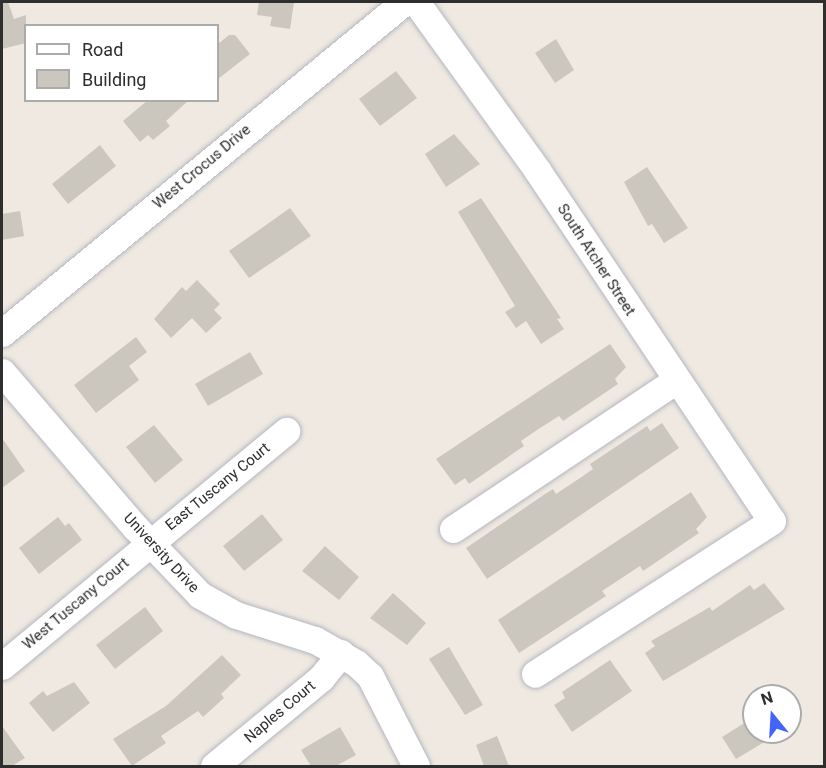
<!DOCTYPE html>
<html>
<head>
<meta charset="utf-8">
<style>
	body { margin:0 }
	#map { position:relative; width:826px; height:768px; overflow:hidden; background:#efe9e1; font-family:Roboto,sans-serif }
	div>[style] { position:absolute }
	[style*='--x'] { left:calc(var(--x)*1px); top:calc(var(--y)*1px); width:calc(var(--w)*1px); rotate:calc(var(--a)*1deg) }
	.building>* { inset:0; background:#cbc7bf }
	.roads { filter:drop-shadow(0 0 2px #b4b7c1) drop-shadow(0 0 2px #b4b7c1) }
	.minor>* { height:27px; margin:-13.5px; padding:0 13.5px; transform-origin:13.5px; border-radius:13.5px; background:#fff }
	span { translate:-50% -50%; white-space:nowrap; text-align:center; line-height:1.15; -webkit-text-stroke:4.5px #fff; paint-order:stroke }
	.street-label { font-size:15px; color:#2e2e2e }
	.frame { position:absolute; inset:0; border:3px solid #2e2e2e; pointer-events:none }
	.legend { position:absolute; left:24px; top:24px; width:195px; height:78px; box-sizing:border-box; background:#fff; border:2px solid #ababab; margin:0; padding:8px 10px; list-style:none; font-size:18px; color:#2e2e2e }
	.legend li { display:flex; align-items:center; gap:12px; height:30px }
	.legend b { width:30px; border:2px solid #ababab }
	.north { position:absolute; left:742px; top:684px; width:60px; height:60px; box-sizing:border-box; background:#fff; border:2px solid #ababab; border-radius:50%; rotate:342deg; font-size:16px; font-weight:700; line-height:24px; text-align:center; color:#2e2e2e }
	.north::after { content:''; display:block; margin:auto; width:21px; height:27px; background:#4264fb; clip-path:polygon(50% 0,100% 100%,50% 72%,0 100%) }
</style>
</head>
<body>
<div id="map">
	<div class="building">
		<div style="clip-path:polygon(2px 2px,8px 2px,14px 19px,26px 15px,26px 43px,2px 49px)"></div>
		<div style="clip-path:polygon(259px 2px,294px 2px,290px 29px,270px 26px,272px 17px,257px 15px)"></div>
		<div style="clip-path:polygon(229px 35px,235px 35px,250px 54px,218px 79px,218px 44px)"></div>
		<div style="clip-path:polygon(556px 39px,574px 70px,555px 83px,535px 53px)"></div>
		<div style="clip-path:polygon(396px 71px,417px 98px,380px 126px,359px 99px)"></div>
		<div style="clip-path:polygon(148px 100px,189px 100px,166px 121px,170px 126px,153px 140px,148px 135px,140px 142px,123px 121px)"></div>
		<div style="clip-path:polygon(454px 134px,480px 164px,446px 187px,425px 154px)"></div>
		<div style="clip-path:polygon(100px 145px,116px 166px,68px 204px,52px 184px)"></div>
		<div style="clip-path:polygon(647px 167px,688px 228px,664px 243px,652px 224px,648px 226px,624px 182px)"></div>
		<div style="clip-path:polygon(481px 198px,561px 318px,557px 319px,564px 329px,541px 344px,526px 321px,516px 328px,505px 312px,515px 306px,458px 212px)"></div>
		<div style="clip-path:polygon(290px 208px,311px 236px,249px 278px,229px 251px)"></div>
		<div style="clip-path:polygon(20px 211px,24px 236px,2px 240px,2px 214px)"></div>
		<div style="clip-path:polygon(197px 280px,220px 304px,214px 310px,222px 318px,206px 333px,192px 318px,171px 338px,154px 319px,182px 287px,186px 291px)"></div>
		<div style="clip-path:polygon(136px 337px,147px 352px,129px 366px,139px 380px,96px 413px,74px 385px)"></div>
		<div style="clip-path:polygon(610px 344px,626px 367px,615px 379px,618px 384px,563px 421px,559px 416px,537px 430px,521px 441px,524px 446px,469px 484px,465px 478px,455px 485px,436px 459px)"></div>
		<div style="clip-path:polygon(250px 352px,263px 374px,208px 406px,195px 384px)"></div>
		<div style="clip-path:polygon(662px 423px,679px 448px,487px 579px,466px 548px,545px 494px,553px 489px,556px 494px,583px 476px,593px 469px,590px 464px,647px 426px,650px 431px)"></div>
		<div style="clip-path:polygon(154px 425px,183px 460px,155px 483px,126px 447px)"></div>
		<div style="clip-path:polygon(2px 438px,25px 471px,2px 488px)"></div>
		<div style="clip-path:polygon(691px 492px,707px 517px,696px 529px,699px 533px,643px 571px,640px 566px,602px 591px,606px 596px,519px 653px,498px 620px)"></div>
		<div style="clip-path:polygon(262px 514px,283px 540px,244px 571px,223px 546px)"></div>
		<div style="clip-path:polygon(58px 517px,65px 526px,69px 523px,82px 540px,39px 574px,19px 548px)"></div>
		<div style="clip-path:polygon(325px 546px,359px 577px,339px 600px,302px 571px)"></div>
		<div style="clip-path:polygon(764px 583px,785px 609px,663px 681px,645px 653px,655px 646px,651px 641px,710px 607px,712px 611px,750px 585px,754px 590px)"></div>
		<div style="clip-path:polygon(393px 593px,426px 623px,407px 645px,370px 618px)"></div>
		<div style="clip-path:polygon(145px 607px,163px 631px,115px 669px,96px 645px)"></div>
		<div style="clip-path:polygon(449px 647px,483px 705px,465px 715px,429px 659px)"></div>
		<div style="clip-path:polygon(222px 655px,241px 675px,221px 694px,224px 698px,203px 717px,198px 711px,161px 736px,166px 743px,132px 766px,113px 739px,166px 706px)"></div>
		<div style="clip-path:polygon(610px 660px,632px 691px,572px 732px,554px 705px,565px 698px,562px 692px)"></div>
		<div style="clip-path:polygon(74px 682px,90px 703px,53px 732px,29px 703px,43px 691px,47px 696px)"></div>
		<div style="clip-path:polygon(754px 717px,754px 732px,781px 732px,736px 759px,722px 737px)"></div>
		<div style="clip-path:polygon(2px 726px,25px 758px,12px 766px,2px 766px)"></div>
		<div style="clip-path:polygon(340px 727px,356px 755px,336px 766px,311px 766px,301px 750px)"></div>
		<div style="clip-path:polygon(497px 736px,509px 766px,484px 766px,476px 745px)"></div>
	</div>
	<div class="roads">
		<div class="minor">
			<div style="--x:416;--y:2;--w:207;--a:54.2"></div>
			<div style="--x:537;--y:170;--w:422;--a:56.2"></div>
			<div style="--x:772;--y:521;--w:282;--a:147.2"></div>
			<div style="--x:2;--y:333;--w:521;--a:-39.47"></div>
			<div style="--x:2;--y:372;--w:204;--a:49.4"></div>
			<div style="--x:135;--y:527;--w:94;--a:46.3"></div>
			<div style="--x:200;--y:595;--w:41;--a:29.1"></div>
			<div style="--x:236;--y:615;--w:83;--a:17.6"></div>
			<div style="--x:315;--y:640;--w:47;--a:29.3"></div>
			<div style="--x:356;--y:663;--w:19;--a:43"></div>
			<div style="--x:370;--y:676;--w:101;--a:62.9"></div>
			<div style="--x:453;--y:529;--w:268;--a:-33.7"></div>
			<div style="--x:2;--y:666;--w:369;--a:-39.6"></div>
			<div style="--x:214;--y:766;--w:139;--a:-39.4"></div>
			<div style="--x:321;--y:678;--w:32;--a:-51"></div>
		</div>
	</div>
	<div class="street-label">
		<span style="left:202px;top:167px;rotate:-40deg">West Crocus Drive</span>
		<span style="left:596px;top:260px;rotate:57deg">South Atcher Street</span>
		<span style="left:218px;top:487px;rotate:-39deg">East Tuscany Court</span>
		<span style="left:161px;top:553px;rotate:47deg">University Drive</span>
		<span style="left:76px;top:604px;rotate:-40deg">West Tuscany Court</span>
		<span style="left:280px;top:712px;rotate:-40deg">Naples Court</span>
	</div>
	<div class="frame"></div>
	<ul class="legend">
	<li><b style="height:8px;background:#fff"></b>Road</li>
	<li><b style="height:16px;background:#cbc7bf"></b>Building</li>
	</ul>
	<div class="north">N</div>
</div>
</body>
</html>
